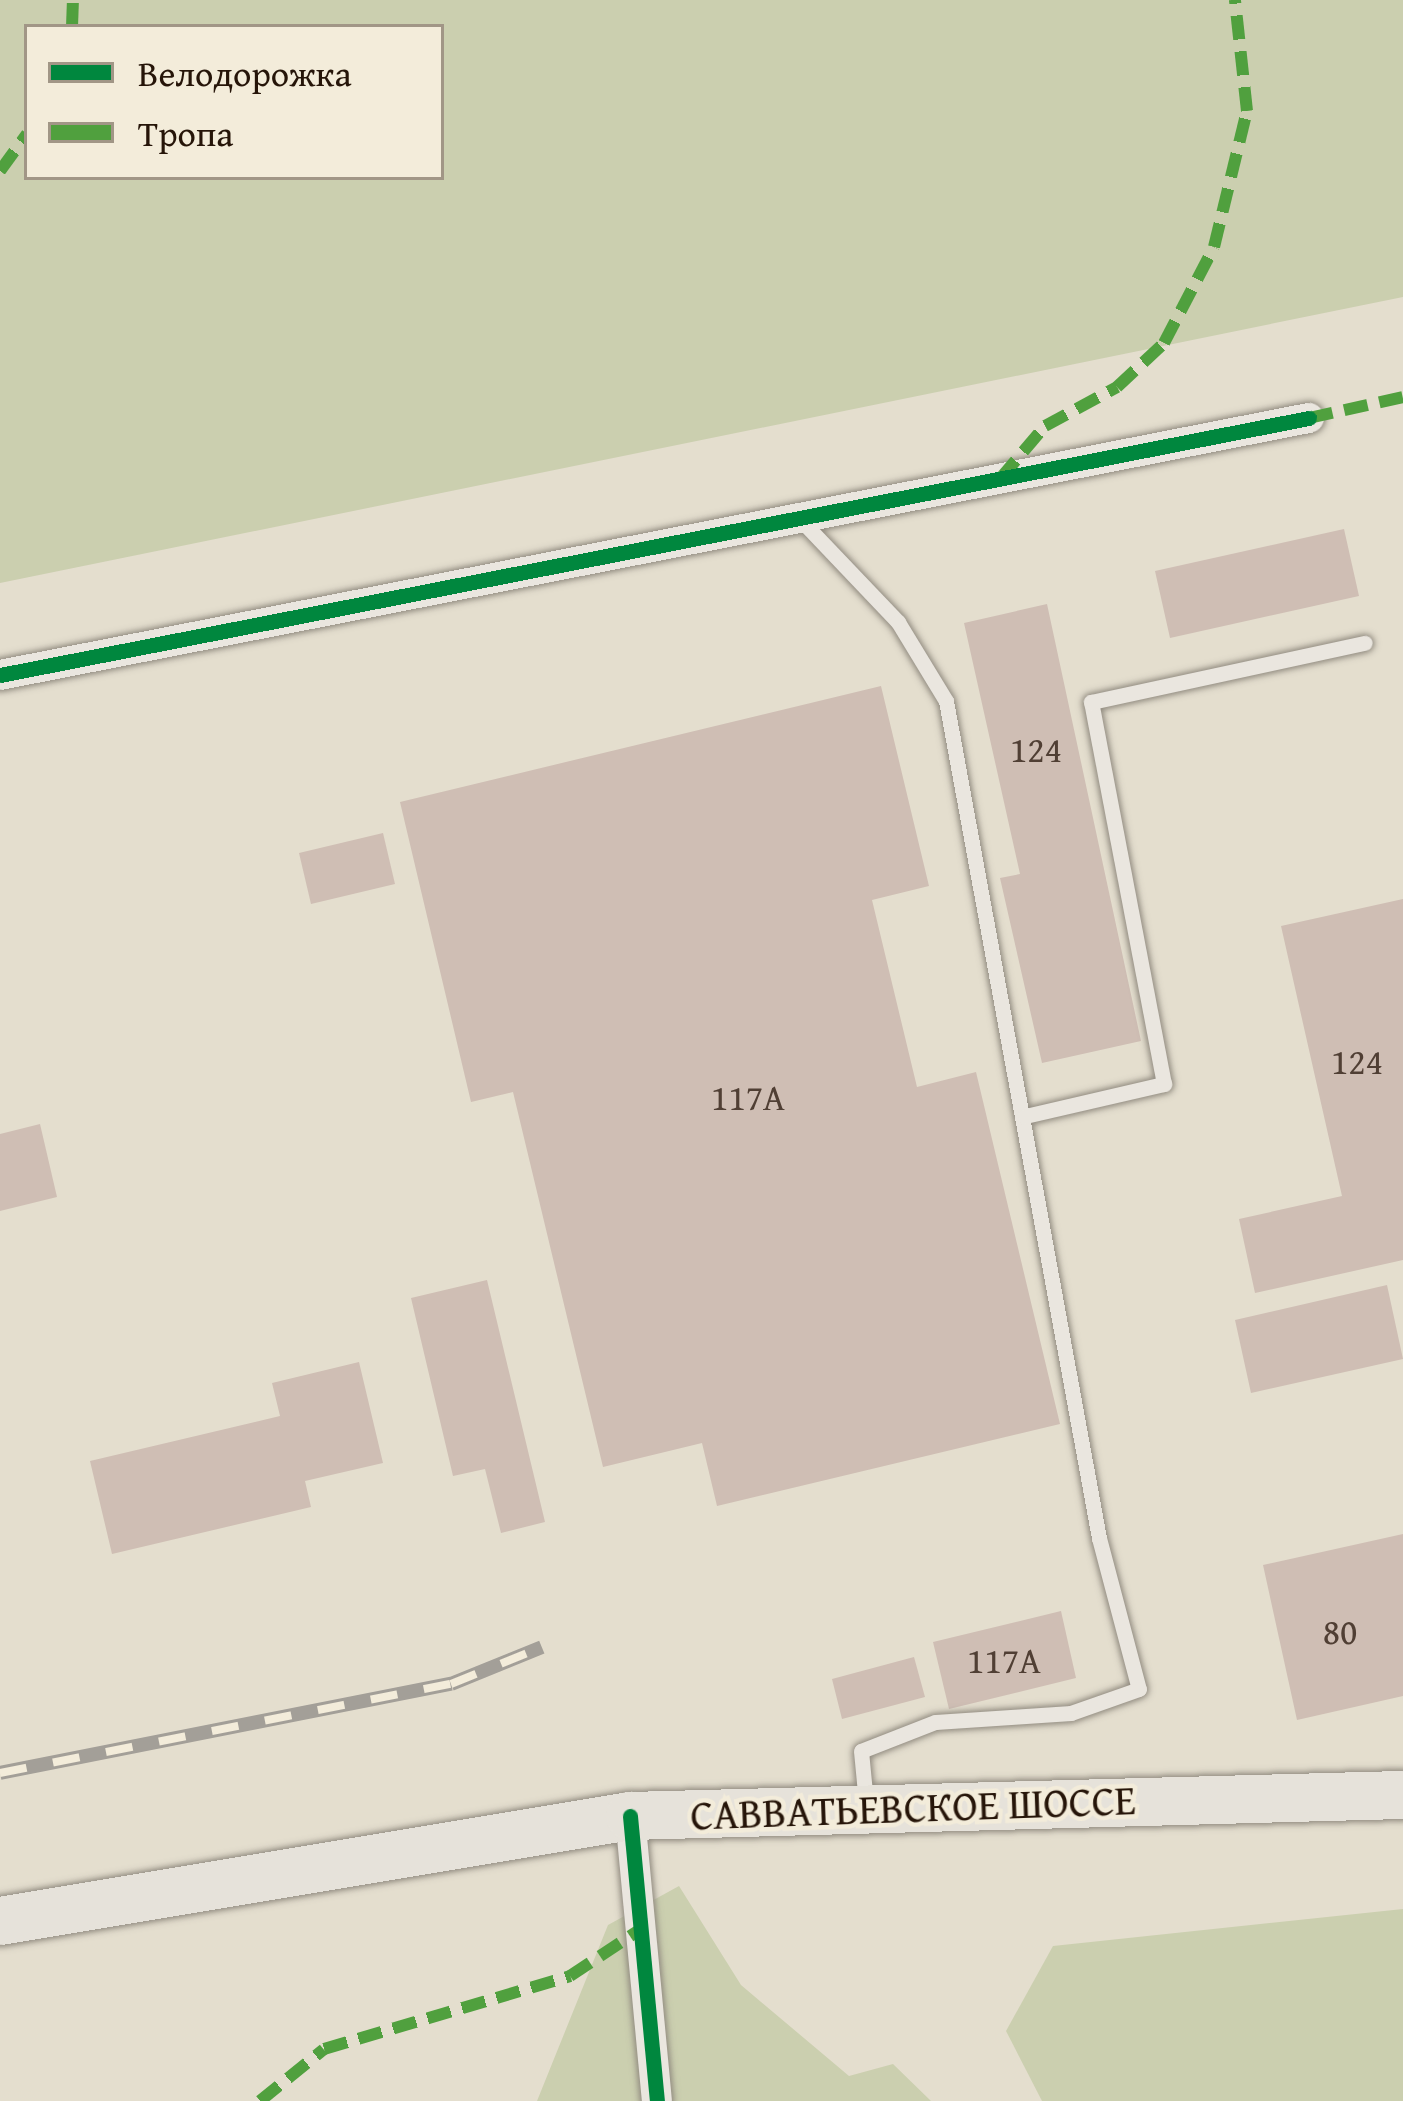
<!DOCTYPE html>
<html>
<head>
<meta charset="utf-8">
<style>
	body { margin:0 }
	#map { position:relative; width:1403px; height:2101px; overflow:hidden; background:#e4dece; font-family:"Gentium Book Plus",serif }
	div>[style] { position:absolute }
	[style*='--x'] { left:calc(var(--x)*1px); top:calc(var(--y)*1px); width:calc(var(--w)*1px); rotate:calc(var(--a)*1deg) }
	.green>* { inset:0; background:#cbcfaf }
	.building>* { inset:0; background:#cfbeb4 }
	.roads { filter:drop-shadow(0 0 3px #928c81) drop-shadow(0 0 3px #928c81) }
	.service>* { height:15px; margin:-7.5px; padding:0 7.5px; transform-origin:7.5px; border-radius:7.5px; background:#eae6df }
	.minor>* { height:30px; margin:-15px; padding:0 15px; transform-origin:15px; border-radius:15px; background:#eae6df }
	.primary>* { height:48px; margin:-24px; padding:0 24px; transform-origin:24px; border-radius:24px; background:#e6e2da }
	.rail>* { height:14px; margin-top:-7px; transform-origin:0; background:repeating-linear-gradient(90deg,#f3ecda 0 27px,#a39f98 0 54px); box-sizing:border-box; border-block:3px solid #a39f98 }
	.quiet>* { height:12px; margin-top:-6px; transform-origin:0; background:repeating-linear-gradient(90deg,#50a03e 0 24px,transparent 0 36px) }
	.cycleway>* { height:15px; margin:-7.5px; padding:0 7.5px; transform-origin:7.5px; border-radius:7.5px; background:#00873e }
	span { translate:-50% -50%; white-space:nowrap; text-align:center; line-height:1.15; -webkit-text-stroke:9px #f3ecda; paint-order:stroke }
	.number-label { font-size:36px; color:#503f34 }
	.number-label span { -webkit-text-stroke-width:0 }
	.street-label { font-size:42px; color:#261509 }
	.legend { position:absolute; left:24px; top:24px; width:420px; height:156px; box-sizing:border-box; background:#f3ecda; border:3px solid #a19686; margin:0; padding:15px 21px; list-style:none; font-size:36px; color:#261509 }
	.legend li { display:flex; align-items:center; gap:24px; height:60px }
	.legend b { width:60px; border:3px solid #a19686 }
</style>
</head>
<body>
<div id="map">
	<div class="green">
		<div style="clip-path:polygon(evenodd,0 0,1403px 0,1403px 297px,0 583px,0 0,27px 27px,441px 27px,441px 177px,27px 177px,27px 27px)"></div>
		<div style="clip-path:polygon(679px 1886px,741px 1985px,849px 2076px,893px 2064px,931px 2101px,537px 2101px,608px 1925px)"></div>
		<div style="clip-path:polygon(1403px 1909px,1403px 2101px,1042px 2101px,1006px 2031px,1053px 1946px)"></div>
	</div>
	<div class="building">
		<div style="clip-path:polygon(1344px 529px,1359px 596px,1170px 638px,1155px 571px)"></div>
		<div style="clip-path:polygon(1047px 604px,1141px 1041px,1042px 1063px,1000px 878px,1020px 874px,964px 623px)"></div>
		<div style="clip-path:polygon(881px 686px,929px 886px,872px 900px,917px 1087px,976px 1072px,1060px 1424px,717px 1506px,702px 1443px,603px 1467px,513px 1092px,471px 1102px,400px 802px)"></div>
		<div style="clip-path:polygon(383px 833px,395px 884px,311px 904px,299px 853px)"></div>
		<div style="clip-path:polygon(1403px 899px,1403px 1260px,1255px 1293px,1239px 1219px,1342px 1196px,1281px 926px)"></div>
		<div style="clip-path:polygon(40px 1124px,57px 1197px,0 1211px,0 1134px)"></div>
		<div style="clip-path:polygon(487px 1280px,545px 1522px,501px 1533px,485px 1469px,453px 1476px,411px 1298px)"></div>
		<div style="clip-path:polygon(1387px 1285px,1403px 1359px,1251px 1393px,1235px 1320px)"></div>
		<div style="clip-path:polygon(359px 1362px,383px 1463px,305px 1481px,311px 1507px,112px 1554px,90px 1461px,280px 1416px,272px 1383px)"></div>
		<div style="clip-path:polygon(1403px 1534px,1403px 1696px,1297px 1720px,1263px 1565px)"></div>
		<div style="clip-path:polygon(1061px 1611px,1076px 1678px,949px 1709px,933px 1642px)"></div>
		<div style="clip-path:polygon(914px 1657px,925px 1697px,842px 1719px,832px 1679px)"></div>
	</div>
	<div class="roads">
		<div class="service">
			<div style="--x:799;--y:518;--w:144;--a:46.4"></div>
			<div style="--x:898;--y:622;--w:92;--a:58.7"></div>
			<div style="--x:946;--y:701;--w:851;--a:79.64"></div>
			<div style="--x:1099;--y:1538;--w:156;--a:75.2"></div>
			<div style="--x:1139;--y:1689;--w:72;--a:160.6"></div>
			<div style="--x:1071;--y:1713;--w:136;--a:176.2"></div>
			<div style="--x:935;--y:1722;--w:79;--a:158.6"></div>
			<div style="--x:861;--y:1751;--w:52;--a:84.5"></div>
			<div style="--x:1025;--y:1116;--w:143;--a:-13"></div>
			<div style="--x:1164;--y:1084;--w:389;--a:-100.8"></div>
			<div style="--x:1091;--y:702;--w:280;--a:-12.2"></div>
		</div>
		<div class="minor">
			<div style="--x:0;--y:675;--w:1334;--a:-11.11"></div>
			<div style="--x:630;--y:1816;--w:286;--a:84.6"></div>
		</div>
		<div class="primary">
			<div style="--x:0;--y:1921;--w:639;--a:-9.46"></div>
			<div style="--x:630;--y:1816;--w:773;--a:-1.56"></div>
		</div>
	</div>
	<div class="rail">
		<div style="--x:0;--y:1773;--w:460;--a:-11.2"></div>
		<div style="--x:451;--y:1684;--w:98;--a:-22.1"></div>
	</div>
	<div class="quiet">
		<div style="--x:72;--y:27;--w:27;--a:-88"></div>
		<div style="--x:0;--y:171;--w:46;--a:-53.9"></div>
		<div style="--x:1309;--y:418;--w:96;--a:-12.6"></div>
		<div style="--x:1000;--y:479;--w:70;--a:-49.7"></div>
		<div style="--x:1045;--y:426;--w:82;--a:-28.4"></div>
		<div style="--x:1117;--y:387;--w:64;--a:-43.1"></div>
		<div style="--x:1164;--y:343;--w:108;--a:-62.5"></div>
		<div style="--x:1214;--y:247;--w:140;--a:-76.4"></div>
		<div style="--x:1247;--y:111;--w:112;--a:-96.2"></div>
		<div style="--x:260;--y:2101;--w:82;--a:-39.1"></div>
		<div style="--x:324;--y:2049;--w:257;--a:-16.5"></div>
		<div style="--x:570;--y:1976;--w:85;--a:-33.5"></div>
	</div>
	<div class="cycleway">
		<div style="--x:0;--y:675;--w:1334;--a:-11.11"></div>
		<div style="--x:630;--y:1816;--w:286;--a:84.6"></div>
	</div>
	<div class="number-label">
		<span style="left:1036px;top:749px">124</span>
		<span style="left:1357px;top:1061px">124</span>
		<span style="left:748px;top:1097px">117А</span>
		<span style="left:1340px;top:1631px">80</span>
		<span style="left:1004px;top:1660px">117А</span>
	</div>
	<div class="street-label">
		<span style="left:913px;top:1807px;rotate:-2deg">САВВАТЬЕВСКОЕ ШОССЕ</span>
	</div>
	<ul class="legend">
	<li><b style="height:15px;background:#00873e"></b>Велодорожка</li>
	<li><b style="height:15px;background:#50a03e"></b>Тропа</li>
	</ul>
</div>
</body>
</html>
